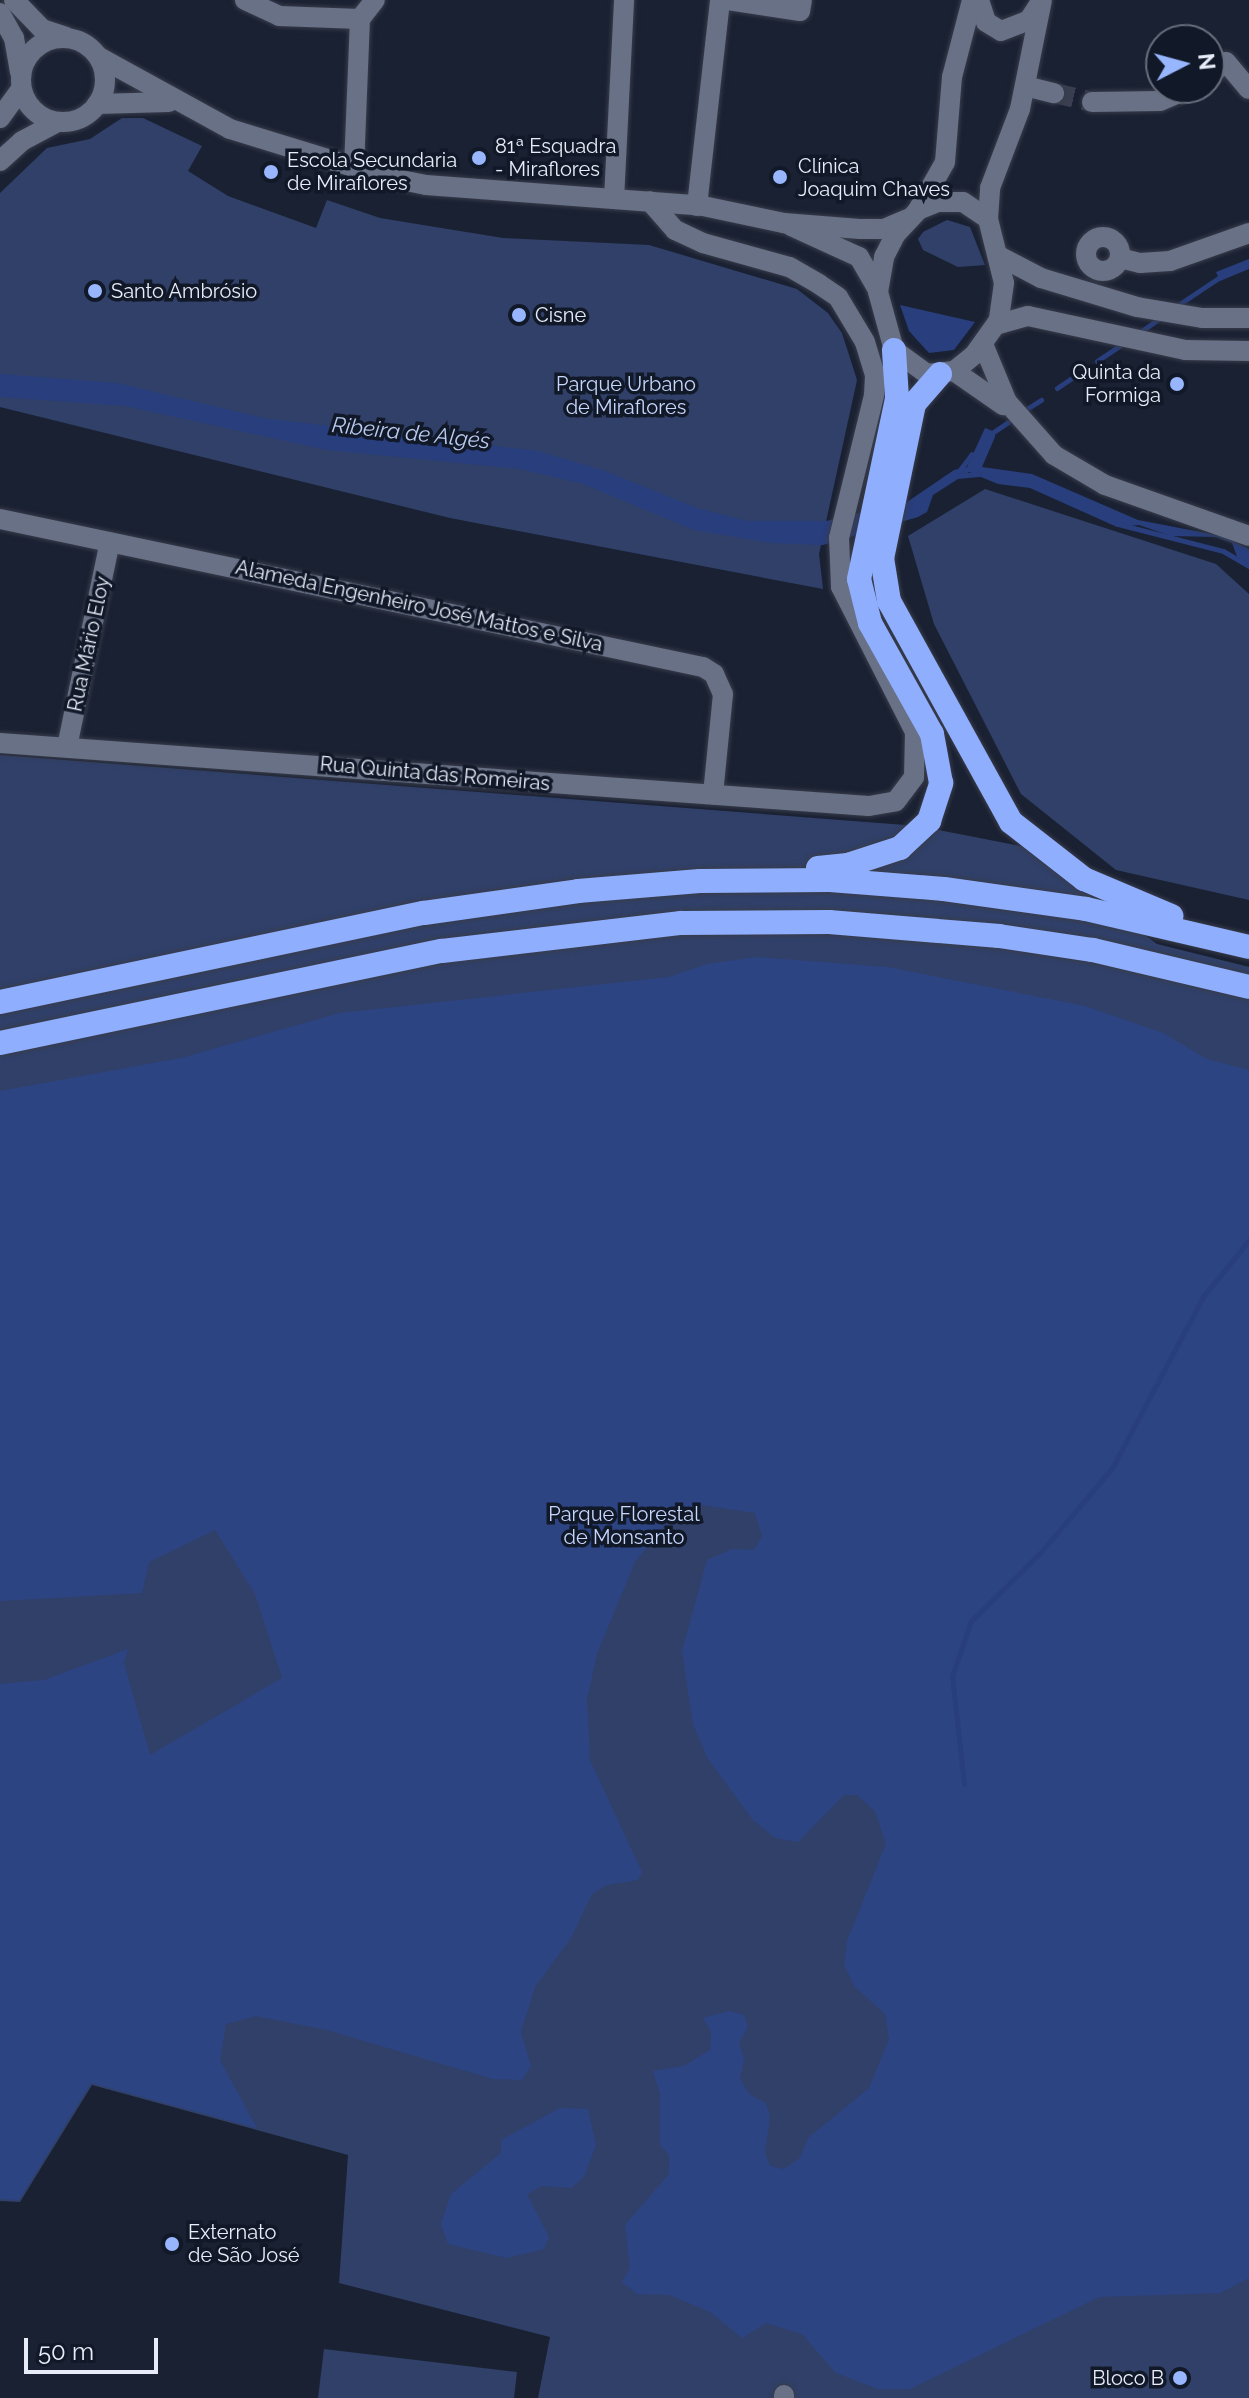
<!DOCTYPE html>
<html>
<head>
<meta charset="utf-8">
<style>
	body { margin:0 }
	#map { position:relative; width:1249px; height:2398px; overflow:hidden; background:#1a2132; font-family:Raleway,sans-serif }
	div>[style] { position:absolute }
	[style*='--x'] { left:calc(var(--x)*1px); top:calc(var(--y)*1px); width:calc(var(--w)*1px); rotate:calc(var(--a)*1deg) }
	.green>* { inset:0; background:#304069 }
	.forest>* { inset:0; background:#2d4483 }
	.water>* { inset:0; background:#283e7d }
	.stream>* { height:5px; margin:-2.5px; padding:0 2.5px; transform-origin:2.5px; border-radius:2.5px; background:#283e7d }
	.minor-tunnel>* { height:20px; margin-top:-10px; transform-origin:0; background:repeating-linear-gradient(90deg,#393f50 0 20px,transparent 0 30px) }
	.roads { filter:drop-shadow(0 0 2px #383c4b) drop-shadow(0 0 2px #383c4b) }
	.minor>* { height:20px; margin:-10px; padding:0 10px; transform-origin:10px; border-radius:10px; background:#687186 }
	.minor>.ring { margin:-10px; padding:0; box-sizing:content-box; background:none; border:20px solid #687186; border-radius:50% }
	.highway>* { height:24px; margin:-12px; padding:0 12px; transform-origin:12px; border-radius:12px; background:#8faffe }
	.dots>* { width:22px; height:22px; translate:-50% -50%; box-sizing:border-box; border:4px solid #111828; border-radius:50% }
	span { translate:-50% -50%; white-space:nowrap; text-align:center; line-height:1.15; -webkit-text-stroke:7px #111828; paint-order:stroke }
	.poi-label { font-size:20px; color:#e7ecf8 }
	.left { translate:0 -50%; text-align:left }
	.right { translate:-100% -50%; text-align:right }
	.park-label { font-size:20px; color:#c6d6fc }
	.street-label { font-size:20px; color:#e7ecf8 }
	.water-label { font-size:22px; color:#bacbf0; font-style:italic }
	.north { position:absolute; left:1145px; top:24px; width:80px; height:80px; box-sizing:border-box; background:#111828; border:2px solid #676d7b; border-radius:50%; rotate:84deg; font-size:22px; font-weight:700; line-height:32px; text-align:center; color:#e7ecf8 }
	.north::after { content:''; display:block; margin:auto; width:28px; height:36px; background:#98b6fd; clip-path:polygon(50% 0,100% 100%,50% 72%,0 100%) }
	.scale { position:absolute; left:24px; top:2338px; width:134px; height:36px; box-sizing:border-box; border:4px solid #e7ecf8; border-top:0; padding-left:10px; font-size:24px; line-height:28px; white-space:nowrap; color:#e7ecf8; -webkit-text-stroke:6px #111828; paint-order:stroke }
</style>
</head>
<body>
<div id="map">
	<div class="green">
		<div style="clip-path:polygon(122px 118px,143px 118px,202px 146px,188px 171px,228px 196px,316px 228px,327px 200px,380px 218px,503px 238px,649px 245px,797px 289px,828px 313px,842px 333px,857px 380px,819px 554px,823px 589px,450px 518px,0 407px,0 193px,47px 148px,90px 139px)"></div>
		<div style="clip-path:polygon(947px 220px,970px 227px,985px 265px,958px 267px,923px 250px,918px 239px,923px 232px)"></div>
		<div style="clip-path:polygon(985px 489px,1216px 564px,1249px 594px,1249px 900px,1116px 870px,1021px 794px,934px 624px,908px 536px)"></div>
		<div style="clip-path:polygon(0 755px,918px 826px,1026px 847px,1157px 944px,1249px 967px,1249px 2398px,538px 2398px,550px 2337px,339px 2283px,348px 2155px,92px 2085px,20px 2202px,0 2201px)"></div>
		<div style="clip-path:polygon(324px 2349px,517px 2372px,514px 2398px,318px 2398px)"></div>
	</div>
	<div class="forest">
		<div style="clip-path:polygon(757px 957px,887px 967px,1085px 1006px,1163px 1033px,1207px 1059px,1249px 1070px,1249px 2278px,1220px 2293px,1099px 2297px,910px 2389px,878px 2389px,836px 2373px,802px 2334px,766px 2323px,742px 2338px,710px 2312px,670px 2295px,637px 2294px,622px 2282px,630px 2268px,625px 2225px,669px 2174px,669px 2155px,660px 2145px,660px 2094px,653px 2071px,684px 2066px,710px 2050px,711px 2032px,703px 2018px,729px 2011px,744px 2015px,748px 2027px,739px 2042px,744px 2060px,740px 2079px,750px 2095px,766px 2103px,770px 2117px,765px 2152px,770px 2166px,784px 2169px,800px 2158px,808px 2138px,869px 2088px,889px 2039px,885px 2014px,854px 1986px,844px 1964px,847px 1941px,886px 1844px,875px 1811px,857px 1795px,844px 1795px,798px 1842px,775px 1838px,753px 1820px,708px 1759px,693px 1725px,682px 1651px,707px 1560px,732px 1549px,754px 1550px,762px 1536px,755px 1513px,702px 1505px,666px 1523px,635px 1562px,597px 1654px,587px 1700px,590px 1760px,642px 1872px,638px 1880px,607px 1885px,592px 1894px,571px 1938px,535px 1987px,521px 2032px,531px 2066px,522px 2080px,493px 2079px,327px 2030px,256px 2016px,226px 2024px,220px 2060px,257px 2128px,91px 2083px,19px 2200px,0 2199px,0 1684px,44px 1680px,128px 1649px,124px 1663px,150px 1755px,282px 1678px,255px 1594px,215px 1530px,149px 1562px,142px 1593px,0 1601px,0 1091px,181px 1058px,340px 1013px,669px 977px,707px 964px)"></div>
		<div style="clip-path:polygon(560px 2108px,588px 2109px,596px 2145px,584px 2177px,571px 2188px,541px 2186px,527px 2194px,549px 2237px,544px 2249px,507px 2258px,448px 2244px,441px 2224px,451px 2194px,501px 2153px,501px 2140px)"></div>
	</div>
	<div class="water">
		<div style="clip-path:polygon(1249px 259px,1249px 269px,1220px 281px,1216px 272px)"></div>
		<div style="clip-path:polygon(900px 305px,975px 322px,954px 350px,929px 353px,909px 331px)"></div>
		<div style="clip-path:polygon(0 374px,117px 383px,263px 418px,538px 451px,605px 471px,697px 508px,747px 521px,826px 521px,907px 502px,954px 470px,967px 467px,985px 428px,995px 432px,995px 437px,982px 467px,1032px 474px,1138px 520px,1222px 536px,1249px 549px,1249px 567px,1238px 559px,1232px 543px,1216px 537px,1171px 536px,1139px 525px,1117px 527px,1030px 488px,998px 484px,969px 472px,933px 495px,927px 512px,918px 517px,823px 545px,771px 543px,694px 530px,583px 484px,520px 469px,327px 450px,125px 406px,0 397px)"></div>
	</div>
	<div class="stream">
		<div style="--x:1178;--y:305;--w:54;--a:-33.7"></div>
		<div style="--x:1140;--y:332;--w:21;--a:-35"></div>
		<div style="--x:1097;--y:361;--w:27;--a:-34"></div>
		<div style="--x:1057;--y:388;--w:25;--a:-34"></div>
		<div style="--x:1025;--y:410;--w:19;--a:-32"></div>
		<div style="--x:989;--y:435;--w:23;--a:-34"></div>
		<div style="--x:959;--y:471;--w:21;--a:-53"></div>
		<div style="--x:957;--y:476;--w:22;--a:-5"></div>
		<div style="--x:1118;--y:524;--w:108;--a:14.4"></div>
		<div style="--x:1223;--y:551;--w:30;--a:30"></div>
		<div style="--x:964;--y:1784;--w:109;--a:-96.3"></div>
		<div style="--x:952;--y:1676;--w:58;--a:-70.9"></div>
		<div style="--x:971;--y:1621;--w:97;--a:-44.6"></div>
		<div style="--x:1040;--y:1553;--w:111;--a:-49.7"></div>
		<div style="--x:1112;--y:1468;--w:194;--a:-62"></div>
		<div style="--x:1203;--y:1297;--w:73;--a:-51.1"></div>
	</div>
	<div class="minor-tunnel">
		<div style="--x:1054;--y:93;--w:39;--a:13"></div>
	</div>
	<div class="roads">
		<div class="minor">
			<div style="--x:14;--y:0;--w:40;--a:46"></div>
			<div style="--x:42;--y:29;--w:25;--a:18"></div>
			<div style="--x:245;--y:0;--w:38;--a:25"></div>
			<div style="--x:279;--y:16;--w:81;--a:2.1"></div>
			<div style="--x:728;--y:0;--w:73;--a:8.7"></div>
			<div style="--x:800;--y:11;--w:11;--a:-80"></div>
			<div style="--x:979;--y:0;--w:23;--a:72"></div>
			<div style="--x:986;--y:22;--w:17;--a:31"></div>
			<div style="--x:1001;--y:31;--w:30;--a:-21"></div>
			<div style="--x:1029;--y:20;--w:20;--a:-57"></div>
			<div style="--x:0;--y:13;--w:29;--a:61"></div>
			<div style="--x:14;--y:38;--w:35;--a:80"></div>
			<div class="ring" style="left:21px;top:38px;width:64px;height:64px"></div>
			<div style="--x:99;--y:57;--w:149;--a:28.8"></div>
			<div style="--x:230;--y:129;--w:163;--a:17.1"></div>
			<div style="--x:386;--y:177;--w:41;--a:11.3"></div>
			<div style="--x:426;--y:185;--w:278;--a:4.3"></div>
			<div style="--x:703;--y:206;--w:83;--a:11.9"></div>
			<div style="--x:784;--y:223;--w:76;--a:4.5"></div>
			<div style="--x:860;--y:229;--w:24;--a:0"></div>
			<div style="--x:884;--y:229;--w:25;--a:-23"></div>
			<div style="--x:1209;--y:75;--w:21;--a:-37"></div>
			<div style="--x:1226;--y:62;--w:35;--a:50"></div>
			<div style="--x:1025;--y:86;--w:30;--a:14"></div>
			<div style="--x:1092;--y:102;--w:68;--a:-0.8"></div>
			<div style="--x:1160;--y:101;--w:33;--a:-23"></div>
			<div style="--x:97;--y:104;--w:72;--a:-1.6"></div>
			<div style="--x:0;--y:118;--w:36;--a:-54"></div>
			<div style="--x:0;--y:161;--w:30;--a:-42"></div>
			<div style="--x:22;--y:141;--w:40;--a:-28"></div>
			<div style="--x:354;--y:168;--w:149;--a:-87.7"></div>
			<div style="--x:360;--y:19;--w:24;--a:-52"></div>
			<div style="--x:614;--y:199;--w:199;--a:-87.1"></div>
			<div style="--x:938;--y:202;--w:25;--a:0"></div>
			<div style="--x:963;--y:202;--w:30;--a:34"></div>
			<div style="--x:988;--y:219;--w:66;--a:76"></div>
			<div style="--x:1004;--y:283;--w:37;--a:98"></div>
			<div style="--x:999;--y:320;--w:43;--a:125.5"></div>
			<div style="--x:974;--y:355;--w:26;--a:141"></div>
			<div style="--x:954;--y:371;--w:27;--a:174"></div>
			<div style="--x:927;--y:374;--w:41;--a:-144"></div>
			<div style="--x:894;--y:350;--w:60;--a:-105.4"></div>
			<div style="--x:878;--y:292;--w:36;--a:-80"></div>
			<div style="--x:884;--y:257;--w:25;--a:-63"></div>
			<div style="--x:895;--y:235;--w:34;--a:-47"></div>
			<div style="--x:918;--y:210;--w:22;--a:-22"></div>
			<div style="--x:697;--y:206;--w:207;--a:-83.6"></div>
			<div style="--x:918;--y:210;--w:55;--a:-60.6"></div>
			<div style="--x:945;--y:162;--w:85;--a:-85.3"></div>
			<div style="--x:952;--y:77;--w:80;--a:-75.4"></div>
			<div style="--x:988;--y:219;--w:31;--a:-86"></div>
			<div style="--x:990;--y:188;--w:85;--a:-69.2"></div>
			<div style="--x:1020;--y:109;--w:111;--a:-78.6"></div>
			<div style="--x:791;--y:226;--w:75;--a:24.5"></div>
			<div style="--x:859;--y:257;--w:36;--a:60"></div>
			<div class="ring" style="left:1086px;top:237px;width:14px;height:14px"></div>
			<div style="--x:1001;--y:257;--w:45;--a:27.7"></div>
			<div style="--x:1041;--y:278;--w:100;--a:16.8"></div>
			<div style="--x:1137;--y:307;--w:66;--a:9.6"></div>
			<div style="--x:1202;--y:318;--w:47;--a:0"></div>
			<div style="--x:1120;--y:258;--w:21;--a:14"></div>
			<div style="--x:1140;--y:263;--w:30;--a:-4"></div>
			<div style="--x:1170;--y:261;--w:84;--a:-19.5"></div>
			<div style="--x:996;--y:325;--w:33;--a:-16"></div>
			<div style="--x:1028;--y:316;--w:161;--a:12.2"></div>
			<div style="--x:1185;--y:350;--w:64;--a:0.9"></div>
			<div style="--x:983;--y:344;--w:63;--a:67.5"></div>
			<div style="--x:1007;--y:402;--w:71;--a:48.4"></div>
			<div style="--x:1054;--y:455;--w:59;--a:30.5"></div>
			<div style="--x:1105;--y:485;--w:153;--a:19.5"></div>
			<div style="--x:954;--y:371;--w:60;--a:34.8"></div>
			<div style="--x:0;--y:519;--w:718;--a:11.89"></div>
			<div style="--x:703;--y:667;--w:13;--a:32"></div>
			<div style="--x:714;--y:674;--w:22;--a:66"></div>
			<div style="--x:723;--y:694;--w:101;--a:95.7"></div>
			<div style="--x:0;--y:743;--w:871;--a:4.15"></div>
			<div style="--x:869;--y:806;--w:27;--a:-10"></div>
			<div style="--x:896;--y:801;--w:30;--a:-53"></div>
			<div style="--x:914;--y:777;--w:45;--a:-88.7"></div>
			<div style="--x:915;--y:732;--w:163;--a:-117"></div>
			<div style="--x:841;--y:587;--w:49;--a:-92.3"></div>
			<div style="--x:839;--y:538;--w:147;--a:-76.2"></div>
			<div style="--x:874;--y:395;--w:20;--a:-87"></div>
			<div style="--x:875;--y:375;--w:34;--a:-107"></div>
			<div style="--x:865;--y:342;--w:52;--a:-121"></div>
			<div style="--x:838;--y:297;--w:23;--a:-146"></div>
			<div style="--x:819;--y:284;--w:34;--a:-150"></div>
			<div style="--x:789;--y:267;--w:89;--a:-164.4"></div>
			<div style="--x:703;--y:243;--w:31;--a:-155"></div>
			<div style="--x:675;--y:230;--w:38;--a:-131"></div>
			<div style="--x:67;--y:747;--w:209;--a:-78.2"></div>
			<div style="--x:784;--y:2395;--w:3;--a:90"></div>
		</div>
		<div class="highway">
			<div style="--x:940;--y:374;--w:40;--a:131"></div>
			<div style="--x:914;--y:404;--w:157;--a:101.7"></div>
			<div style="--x:882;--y:558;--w:44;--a:80.8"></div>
			<div style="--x:889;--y:601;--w:252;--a:61.1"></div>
			<div style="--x:1011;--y:822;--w:93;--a:38"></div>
			<div style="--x:1084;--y:879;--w:95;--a:23"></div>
			<div style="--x:818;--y:868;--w:30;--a:-6"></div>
			<div style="--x:848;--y:865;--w:55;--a:-18.1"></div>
			<div style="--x:900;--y:848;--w:40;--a:-43"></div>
			<div style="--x:929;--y:821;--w:40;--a:-72"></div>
			<div style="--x:941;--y:783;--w:50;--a:-100.4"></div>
			<div style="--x:932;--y:734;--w:127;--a:-119.2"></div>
			<div style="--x:870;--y:623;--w:45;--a:-104"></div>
			<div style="--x:859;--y:579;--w:185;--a:-78.1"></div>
			<div style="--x:897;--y:398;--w:48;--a:-93.6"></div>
			<div style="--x:0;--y:1002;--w:433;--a:-11.9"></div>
			<div style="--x:424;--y:913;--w:156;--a:-8.1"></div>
			<div style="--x:578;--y:891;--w:122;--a:-4.7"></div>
			<div style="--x:700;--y:881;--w:130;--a:-0.4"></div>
			<div style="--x:830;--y:880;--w:114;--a:4.5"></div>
			<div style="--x:944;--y:889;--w:143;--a:8"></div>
			<div style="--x:1086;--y:909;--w:167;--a:13.1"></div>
			<div style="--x:0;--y:1043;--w:451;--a:-11.8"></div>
			<div style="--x:442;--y:951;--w:241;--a:-6.7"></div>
			<div style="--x:681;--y:923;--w:148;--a:-0.4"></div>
			<div style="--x:829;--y:922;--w:171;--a:4.7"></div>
			<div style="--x:999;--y:936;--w:95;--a:8.5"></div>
			<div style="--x:1093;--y:950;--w:160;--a:13.3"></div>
		</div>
	</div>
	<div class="dots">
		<div style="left:479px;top:158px;background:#98b6fd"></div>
		<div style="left:271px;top:172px;background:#98b6fd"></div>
		<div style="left:780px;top:177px;background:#98b6fd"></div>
		<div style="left:95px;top:291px;background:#98b6fd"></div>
		<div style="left:519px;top:315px;background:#98b6fd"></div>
		<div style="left:1177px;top:384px;background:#98b6fd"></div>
		<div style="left:172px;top:2244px;background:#98b6fd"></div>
		<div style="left:1180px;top:2378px;background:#98b6fd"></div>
	</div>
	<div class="poi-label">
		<span class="left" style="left:495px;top:158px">81ª Esquadra<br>- Miraflores</span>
		<span class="left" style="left:287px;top:172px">Escola Secundaria<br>de Miraflores</span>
		<span class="left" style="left:798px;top:178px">Clínica<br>Joaquim Chaves</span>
		<span class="left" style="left:111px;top:291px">Santo Ambrósio</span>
		<span class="left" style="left:535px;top:315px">Cisne</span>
		<span class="right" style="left:1161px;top:384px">Quinta da<br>Formiga</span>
		<span class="left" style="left:188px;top:2244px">Externato<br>de São José</span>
		<span class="right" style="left:1164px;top:2378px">Bloco B</span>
	</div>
	<div class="park-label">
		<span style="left:626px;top:396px">Parque Urbano<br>de Miraflores</span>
		<span style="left:624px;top:1526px">Parque Florestal<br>de Monsanto</span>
	</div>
	<div class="street-label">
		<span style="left:419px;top:606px;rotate:12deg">Alameda Engenheiro José Mattos e Silva</span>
		<span style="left:89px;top:644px;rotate:-78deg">Rua Mário Eloy</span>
		<span style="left:435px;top:774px;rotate:5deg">Rua Quinta das Romeiras</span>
	</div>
	<div class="water-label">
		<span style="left:411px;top:433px;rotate:6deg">Ribeira de Algés</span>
	</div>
	<div class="north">N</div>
	<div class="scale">50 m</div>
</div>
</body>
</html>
